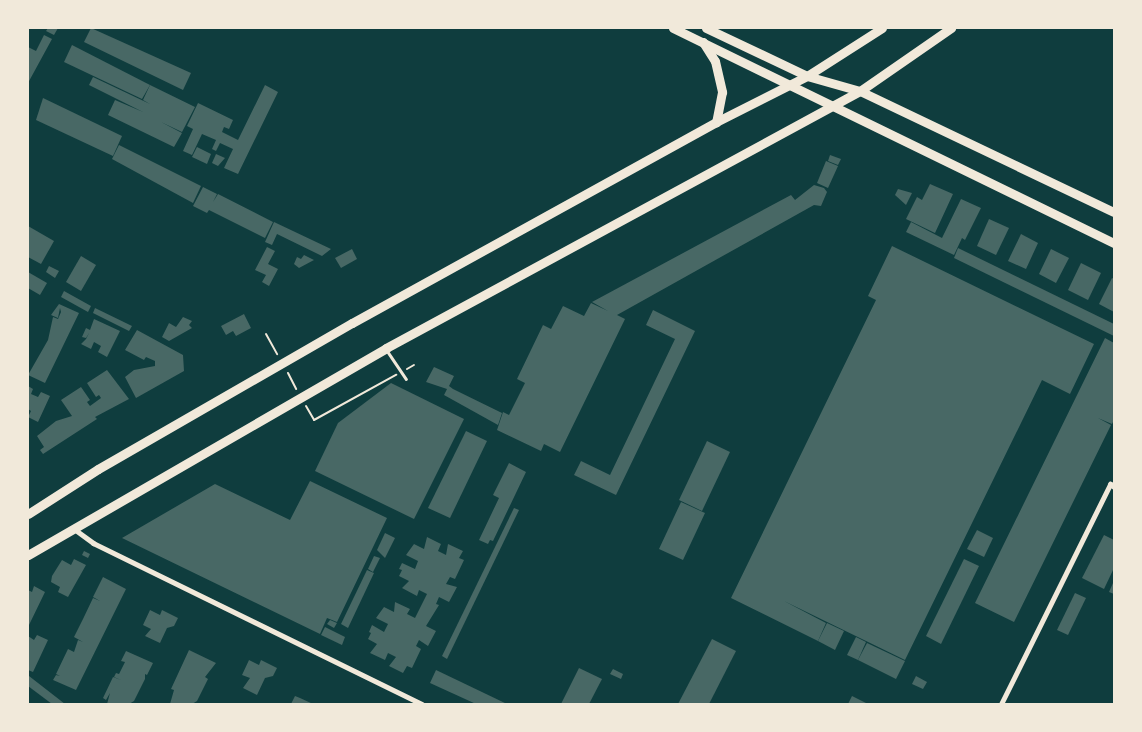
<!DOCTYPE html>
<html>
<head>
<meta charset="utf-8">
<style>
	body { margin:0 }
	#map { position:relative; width:1142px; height:732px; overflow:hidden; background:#0f3d3e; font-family:Cabin,sans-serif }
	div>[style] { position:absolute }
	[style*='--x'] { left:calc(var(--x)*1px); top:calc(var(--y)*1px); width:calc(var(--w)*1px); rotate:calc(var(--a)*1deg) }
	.building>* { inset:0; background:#486865 }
	.path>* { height:2px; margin:-1px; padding:0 1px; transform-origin:1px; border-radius:1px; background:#f1e9da }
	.service>* { height:2.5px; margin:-1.25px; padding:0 1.25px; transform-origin:1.25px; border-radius:1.25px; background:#f1e9da }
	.minor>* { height:5px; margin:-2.5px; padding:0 2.5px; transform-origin:2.5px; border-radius:2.5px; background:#f1e9da }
	.primary>* { height:9px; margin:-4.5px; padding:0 4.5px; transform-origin:4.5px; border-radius:4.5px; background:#f1e9da }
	span { translate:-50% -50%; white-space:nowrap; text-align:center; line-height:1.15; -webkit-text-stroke:5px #f1e9da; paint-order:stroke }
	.frame { position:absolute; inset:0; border:29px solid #f1e9da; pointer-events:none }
</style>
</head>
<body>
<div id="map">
	<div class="building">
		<div style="clip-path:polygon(48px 28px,58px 28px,54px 35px,46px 31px)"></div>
		<div style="clip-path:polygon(91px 28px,191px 73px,183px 90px,84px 42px)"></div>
		<div style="clip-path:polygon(44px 35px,52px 39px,28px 83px,28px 47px,36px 51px)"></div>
		<div style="clip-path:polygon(72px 45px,150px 85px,142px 99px,64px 62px)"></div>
		<div style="clip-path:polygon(93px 77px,150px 104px,143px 100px,150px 85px,195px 107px,182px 132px,161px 122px,182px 133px,174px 147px,108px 115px,115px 100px,143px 112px,89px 85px)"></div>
		<div style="clip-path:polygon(265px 85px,278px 92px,238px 174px,224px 168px,233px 149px,220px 143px,216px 151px,212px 149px,216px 140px,202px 134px,192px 155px,183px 151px,193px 129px,187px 126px,198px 103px,233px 120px,229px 129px,224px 127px,222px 132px,238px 140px)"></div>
		<div style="clip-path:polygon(43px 98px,122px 136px,113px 156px,36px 120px)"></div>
		<div style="clip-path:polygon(119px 145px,201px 186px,193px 203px,112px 159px)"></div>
		<div style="clip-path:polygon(197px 147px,211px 154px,207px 164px,192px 157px)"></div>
		<div style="clip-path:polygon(216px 154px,225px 158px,218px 166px,212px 163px)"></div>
		<div style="clip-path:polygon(830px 155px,841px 159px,838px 165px,828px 161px)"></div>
		<div style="clip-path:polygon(826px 161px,838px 166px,828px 188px,817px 183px)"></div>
		<div style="clip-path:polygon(930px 184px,953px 194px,935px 233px,906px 219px,917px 197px,922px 200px)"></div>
		<div style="clip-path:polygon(814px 185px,824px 188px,827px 192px,821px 206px,814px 205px,617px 315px,625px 319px,560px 452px,544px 444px,541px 451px,497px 430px,503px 412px,509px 415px,525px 383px,517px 379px,543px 325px,551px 329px,563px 306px,584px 316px,591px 303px,608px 311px,592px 302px,791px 195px,795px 200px)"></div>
		<div style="clip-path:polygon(203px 187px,217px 194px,213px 202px,218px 194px,273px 222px,265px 238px,209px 210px,207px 213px,193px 206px)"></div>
		<div style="clip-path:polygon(898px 189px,912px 193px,906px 205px,895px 195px)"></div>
		<div style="clip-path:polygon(961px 199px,981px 208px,965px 240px,962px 238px,954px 255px,906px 232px,911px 222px,942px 238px)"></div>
		<div style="clip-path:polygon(989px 219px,1009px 228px,996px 255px,977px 246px)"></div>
		<div style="clip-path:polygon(274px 222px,331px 249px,322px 256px,277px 234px,272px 245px,265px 242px)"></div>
		<div style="clip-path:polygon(28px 226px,54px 241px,41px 264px,28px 257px)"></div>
		<div style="clip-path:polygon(1021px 234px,1038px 243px,1026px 269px,1008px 261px)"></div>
		<div style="clip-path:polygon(892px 246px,1094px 344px,1070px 394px,1042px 380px,905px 660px,784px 601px,826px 623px,818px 641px,731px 598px,876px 300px,868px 296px)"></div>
		<div style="clip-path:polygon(267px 247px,275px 251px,268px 264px,278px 269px,269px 286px,262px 282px,266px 275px,255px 270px)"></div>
		<div style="clip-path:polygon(958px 248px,1114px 324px,1114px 336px,954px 258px)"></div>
		<div style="clip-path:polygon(352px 249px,357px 259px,341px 268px,335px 258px)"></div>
		<div style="clip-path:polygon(1051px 249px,1069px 258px,1056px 283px,1039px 274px)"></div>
		<div style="clip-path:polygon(304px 255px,314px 260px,299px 268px,294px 264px,297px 257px,301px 259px)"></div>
		<div style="clip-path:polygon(81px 256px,96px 265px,81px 291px,66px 282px)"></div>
		<div style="clip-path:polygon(1081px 263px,1101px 273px,1088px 300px,1068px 290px)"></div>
		<div style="clip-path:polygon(49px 266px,59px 271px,55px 278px,46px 272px)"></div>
		<div style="clip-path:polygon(28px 272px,47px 283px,40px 295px,28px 288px)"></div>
		<div style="clip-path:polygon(1112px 278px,1114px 279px,1114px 312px,1099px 304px)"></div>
		<div style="clip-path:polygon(64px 291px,91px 306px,88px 312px,61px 297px)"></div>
		<div style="clip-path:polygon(59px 304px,79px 313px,45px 383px,28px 375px,48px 340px,53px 317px,58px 319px,61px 312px,60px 308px,58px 318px,51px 315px)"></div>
		<div style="clip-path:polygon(95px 308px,132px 326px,129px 331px,93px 313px)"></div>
		<div style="clip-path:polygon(653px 310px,695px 331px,616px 495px,574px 475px,581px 461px,610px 475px,675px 339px,646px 325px)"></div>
		<div style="clip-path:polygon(244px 314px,251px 328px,236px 336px,233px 331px,226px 335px,221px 326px)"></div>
		<div style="clip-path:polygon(183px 317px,192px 321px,189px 325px,192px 328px,169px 341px,162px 337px,169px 323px,176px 327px)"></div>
		<div style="clip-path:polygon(94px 319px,120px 331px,107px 357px,98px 352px,101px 346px,94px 342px,91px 349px,81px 344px,86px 339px,89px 333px,86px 338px,82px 337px,86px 328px,90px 330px)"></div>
		<div style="clip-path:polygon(137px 330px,183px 355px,184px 371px,136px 398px,125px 377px,134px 370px,155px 366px,155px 361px,146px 357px,144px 360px,125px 350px)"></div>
		<div style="clip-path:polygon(1105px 338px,1114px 343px,1114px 420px,1112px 424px,1098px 418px,1111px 425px,1014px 622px,975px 603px)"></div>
		<div style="clip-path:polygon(434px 367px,454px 376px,449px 386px,453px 389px,502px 413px,498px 425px,444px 395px,447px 389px,426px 382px)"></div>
		<div style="clip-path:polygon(107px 370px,129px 399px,95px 417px,97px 419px,43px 454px,40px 450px,44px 447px,37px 436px,56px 421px,72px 416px,61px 400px,81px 387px,90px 400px,87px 402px,90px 406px,101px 398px,99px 395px,96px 397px,87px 383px)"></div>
		<div style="clip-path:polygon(391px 383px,464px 419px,414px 519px,315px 471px,338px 423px)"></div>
		<div style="clip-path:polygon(28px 386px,33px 389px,31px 394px,38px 397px,41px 392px,50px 396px,38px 422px,28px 417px,31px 411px,28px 409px)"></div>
		<div style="clip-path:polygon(466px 431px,487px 441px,450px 518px,428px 508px)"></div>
		<div style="clip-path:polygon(707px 441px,730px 452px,702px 511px,679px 500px)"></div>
		<div style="clip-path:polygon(509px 463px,526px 472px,493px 541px,490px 540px,488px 544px,479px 540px,499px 498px,493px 495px)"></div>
		<div style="clip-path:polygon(310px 481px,387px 518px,337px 622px,327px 618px,320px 634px,122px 538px,215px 484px,290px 520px)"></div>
		<div style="clip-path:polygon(681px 502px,705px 513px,683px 560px,659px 549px)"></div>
		<div style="clip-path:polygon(514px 508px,519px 510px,447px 659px,442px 656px)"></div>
		<div style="clip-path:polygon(977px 530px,993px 538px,984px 557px,967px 549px)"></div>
		<div style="clip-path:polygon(385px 533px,395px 538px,385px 558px,377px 550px)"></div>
		<div style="clip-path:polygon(1104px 535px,1114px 540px,1114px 568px,1104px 589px,1082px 578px)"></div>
		<div style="clip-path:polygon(427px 537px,441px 544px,438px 551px,446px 555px,448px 544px,463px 551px,459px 558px,464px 560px,455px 579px,450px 577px,446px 584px,457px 587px,449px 602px,439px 597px,436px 604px,439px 605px,426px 626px,436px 631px,428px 646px,419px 640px,416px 646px,421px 649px,412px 668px,407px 666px,403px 673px,389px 666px,396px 657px,388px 653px,385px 660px,370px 653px,377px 644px,368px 639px,371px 633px,369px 632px,372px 625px,384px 632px,388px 624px,376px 618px,384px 607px,394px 612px,395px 602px,410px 609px,407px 614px,415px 618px,427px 594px,419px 590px,417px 596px,402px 588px,409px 581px,399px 576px,402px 570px,399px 569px,402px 563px,415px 569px,418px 561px,406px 555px,414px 544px,424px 549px)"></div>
		<div style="clip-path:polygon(84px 551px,90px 554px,88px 558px,82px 555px)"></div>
		<div style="clip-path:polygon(374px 556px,380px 558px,373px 572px,368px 569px)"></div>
		<div style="clip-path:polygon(74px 559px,86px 565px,68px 597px,58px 592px,60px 587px,51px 582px,52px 576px,62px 560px,71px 565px)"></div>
		<div style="clip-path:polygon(964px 559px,979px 566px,941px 644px,926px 636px)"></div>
		<div style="clip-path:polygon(367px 570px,374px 573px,348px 628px,341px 624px)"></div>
		<div style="clip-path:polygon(103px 577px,126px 589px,76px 690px,53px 680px,56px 675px,60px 676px,56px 674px,68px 649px,74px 652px,78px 640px,83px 642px,74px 637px,83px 619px,88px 622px,83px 619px,93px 598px,100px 601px,93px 597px)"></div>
		<div style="clip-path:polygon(1113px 583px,1114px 583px,1114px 594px,1109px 592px)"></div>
		<div style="clip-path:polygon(34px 586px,45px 592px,29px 625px,28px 590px,32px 592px)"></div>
		<div style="clip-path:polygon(1075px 593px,1086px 598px,1068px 635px,1057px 630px)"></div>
		<div style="clip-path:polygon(150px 610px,160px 615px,162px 610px,178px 618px,174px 626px,167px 628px,160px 643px,145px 636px,151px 629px,143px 625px)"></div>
		<div style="clip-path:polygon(330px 620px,337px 623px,334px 628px,327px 624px)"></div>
		<div style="clip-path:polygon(827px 623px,844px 631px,835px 650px,818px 641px)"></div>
		<div style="clip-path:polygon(325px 627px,345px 637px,342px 645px,321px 635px)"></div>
		<div style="clip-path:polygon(37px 635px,48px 640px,33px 672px,28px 670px,28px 636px,34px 640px)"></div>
		<div style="clip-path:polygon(856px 637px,866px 642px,858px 660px,847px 655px)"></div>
		<div style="clip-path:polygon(712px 639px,736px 651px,709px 704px,678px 704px)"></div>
		<div style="clip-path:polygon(867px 643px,905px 661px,896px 679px,858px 660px)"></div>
		<div style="clip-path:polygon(189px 650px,216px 663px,205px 677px,208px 679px,197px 701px,192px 704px,170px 704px,174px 690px,171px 689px)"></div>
		<div style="clip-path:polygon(126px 651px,153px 663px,147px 675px,145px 674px,145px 679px,134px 701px,129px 704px,107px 704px,110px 693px,106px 700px,103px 698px,113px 677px,121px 680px,114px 677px,116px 673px,119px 674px,125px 662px,121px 661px)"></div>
		<div style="clip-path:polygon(249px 660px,259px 665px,261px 660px,277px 668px,273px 676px,265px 678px,257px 695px,243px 688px,250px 678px,242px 675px)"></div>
		<div style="clip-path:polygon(579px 668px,602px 679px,589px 704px,561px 704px)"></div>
		<div style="clip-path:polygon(613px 669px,623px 674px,621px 679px,610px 674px)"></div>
		<div style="clip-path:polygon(436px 670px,507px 704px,476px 704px,430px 683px)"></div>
		<div style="clip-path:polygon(29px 676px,65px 704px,52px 704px,28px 686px)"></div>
		<div style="clip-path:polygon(916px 676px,927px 682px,923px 689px,912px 684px)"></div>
		<div style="clip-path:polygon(295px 696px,300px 698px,313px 704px,291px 704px)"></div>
		<div style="clip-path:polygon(852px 696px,868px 704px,848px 704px)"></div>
	</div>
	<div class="path">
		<div style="--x:266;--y:334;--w:23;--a:61"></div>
		<div style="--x:407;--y:369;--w:8;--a:-30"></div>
		<div style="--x:288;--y:373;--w:18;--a:63"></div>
		<div style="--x:306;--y:406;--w:16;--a:60"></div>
		<div style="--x:314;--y:420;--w:94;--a:-28.8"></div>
	</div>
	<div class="service">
		<div style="--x:386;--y:349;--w:36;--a:56"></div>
	</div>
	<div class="minor">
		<div style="--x:74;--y:529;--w:24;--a:36"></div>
		<div style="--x:93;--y:543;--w:366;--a:26.1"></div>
		<div style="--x:1001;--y:704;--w:246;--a:-63.6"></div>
		<div style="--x:1110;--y:484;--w:5;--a:37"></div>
	</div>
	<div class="primary">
		<div style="--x:673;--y:28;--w:491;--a:26"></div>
		<div style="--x:706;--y:28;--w:112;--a:25.4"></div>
		<div style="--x:807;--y:76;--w:55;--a:15.8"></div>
		<div style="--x:860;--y:91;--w:281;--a:25.5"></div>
		<div style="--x:703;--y:42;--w:22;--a:58"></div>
		<div style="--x:715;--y:61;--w:32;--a:77"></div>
		<div style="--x:722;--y:92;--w:31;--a:101"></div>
		<div style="--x:28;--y:514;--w:83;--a:-32.7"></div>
		<div style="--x:98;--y:469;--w:293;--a:-29.9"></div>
		<div style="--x:352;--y:323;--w:416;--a:-28.9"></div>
		<div style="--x:716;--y:122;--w:102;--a:-26.8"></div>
		<div style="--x:807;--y:76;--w:89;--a:-32.6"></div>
		<div style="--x:28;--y:555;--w:414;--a:-30"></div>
		<div style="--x:386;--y:348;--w:539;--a:-28.47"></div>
		<div style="--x:860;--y:91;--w:111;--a:-34.7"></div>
	</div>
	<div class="frame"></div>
</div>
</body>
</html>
